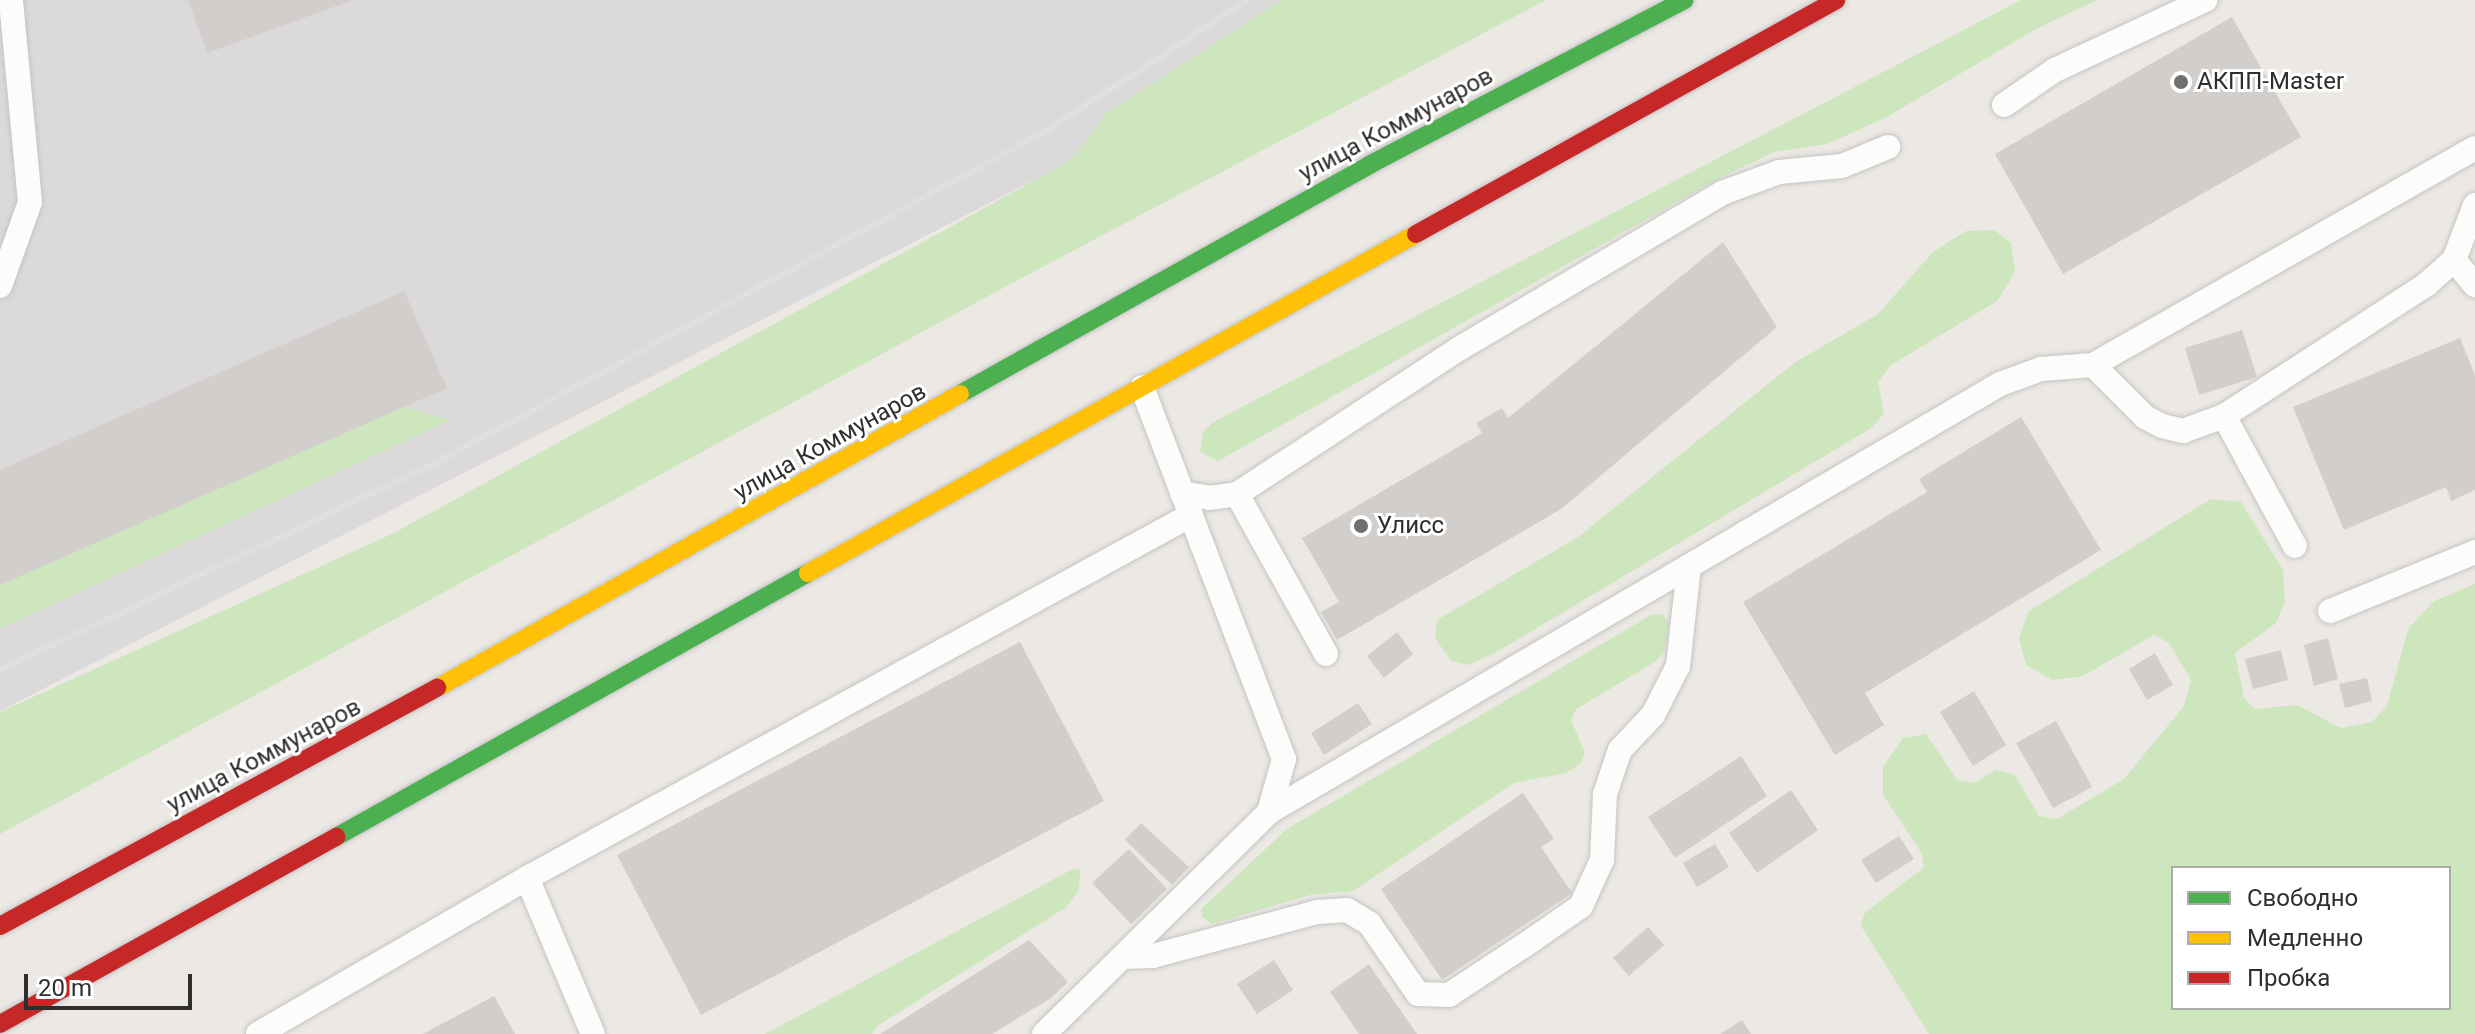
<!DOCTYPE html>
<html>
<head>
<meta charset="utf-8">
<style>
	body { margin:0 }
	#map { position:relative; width:2475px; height:1034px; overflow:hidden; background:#ece8e4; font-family:Roboto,sans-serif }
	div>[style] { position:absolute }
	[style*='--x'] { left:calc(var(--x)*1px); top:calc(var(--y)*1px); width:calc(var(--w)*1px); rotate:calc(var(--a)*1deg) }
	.industrial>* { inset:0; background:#dcd9db }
	.green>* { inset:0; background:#cee6be }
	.building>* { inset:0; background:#d1cecb }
	.roads { filter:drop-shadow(0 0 2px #c5c4c5) drop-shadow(0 0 2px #c5c4c5) }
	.lane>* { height:24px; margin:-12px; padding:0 12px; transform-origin:12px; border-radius:12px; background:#fcfcfb }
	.fast>* { height:18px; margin:-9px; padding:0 9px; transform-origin:9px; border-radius:9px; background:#4caf50 }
	.slow>* { height:18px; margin:-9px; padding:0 9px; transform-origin:9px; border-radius:9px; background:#ffc107 }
	.jam>* { height:18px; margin:-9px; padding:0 9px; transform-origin:9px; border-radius:9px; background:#c62828 }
	.rail>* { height:6px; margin:-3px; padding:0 3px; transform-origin:3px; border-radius:3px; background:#dfdfe1 }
	.dots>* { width:22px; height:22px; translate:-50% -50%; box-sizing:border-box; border:4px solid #fff; border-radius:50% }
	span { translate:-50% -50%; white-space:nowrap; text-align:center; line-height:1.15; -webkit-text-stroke:6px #fff; paint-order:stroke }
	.poi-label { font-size:24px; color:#2e2e2e }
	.left { translate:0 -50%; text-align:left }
	.street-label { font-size:24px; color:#2e2e2e }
	.legend { position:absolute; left:2171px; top:866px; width:280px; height:144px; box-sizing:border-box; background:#fff; border:2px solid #ababab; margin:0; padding:10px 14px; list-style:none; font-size:24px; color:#2e2e2e }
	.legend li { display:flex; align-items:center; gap:16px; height:40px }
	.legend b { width:40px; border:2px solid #ababab }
	.scale { position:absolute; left:24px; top:974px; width:168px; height:36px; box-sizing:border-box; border:4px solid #2e2e2e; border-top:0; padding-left:10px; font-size:24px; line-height:28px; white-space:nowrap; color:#2e2e2e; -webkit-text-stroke:6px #fff; paint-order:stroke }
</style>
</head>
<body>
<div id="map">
	<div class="industrial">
		<div style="clip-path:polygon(0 0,1385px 0,0 711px)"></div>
	</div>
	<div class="green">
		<div style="clip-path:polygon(1282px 0,1546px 0,1003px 288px,0 834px,0 712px,394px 533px,1059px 167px,1078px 152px,1105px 114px)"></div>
		<div style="clip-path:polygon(2021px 0,2097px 0,2036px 29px,1885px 118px,1827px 144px,1774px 152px,1718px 179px,1218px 461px,1200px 452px,1203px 432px,1213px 422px)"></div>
		<div style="clip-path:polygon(1994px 230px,2011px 243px,2015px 272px,1997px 301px,1891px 365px,1878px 382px,1884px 413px,1873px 427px,1495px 653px,1469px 665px,1451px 661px,1435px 638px,1437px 620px,1578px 537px,1794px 363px,1878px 314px,1933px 252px,1966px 231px)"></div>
		<div style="clip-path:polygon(403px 407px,451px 420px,0 629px,0 585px)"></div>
		<div style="clip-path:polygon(evenodd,2211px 499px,2241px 502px,2283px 570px,2285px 601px,2276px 623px,2235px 653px,2244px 698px,2255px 709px,2297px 705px,2341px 728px,2372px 722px,2387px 706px,2408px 629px,2434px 601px,2475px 584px,2475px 1034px,1929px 1034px,1861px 926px,1864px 914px,1924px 867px,1922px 854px,1883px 795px,1883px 767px,1903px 738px,1926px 734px,1957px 780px,1974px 783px,1996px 770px,2014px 774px,2039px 816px,2057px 819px,2124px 779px,2184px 706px,2191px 680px,2169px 643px,2154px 635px,2083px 676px,2052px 680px,2026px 665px,2019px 638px,2029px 611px,2211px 499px,2173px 868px,2449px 868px,2449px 1008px,2173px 1008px,2173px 868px)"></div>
		<div style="clip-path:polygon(1662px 614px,1669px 623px,1664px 652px,1655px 662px,1576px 709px,1571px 720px,1585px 753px,1581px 763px,1566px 773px,1514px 783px,1353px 891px,1310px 895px,1212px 924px,1202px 917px,1201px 909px,1287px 829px,1651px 615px)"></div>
		<div style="clip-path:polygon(1081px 869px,1078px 892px,1065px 908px,877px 1026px,872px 1034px,765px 1034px,1071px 870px)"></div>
	</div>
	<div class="building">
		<div style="clip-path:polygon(188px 0,353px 0,207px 53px)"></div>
		<div style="clip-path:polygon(2232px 17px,2301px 137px,2063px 274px,1995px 154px)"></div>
		<div style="clip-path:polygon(1723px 242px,1777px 327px,1561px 509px,1337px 640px,1321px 612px,1339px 602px,1302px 538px,1482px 433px,1476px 423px,1502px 408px,1508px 418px)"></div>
		<div style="clip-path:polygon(404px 291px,447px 388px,0 585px,0 470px)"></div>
		<div style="clip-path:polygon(2242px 330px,2257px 377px,2199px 395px,2185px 348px)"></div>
		<div style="clip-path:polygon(2460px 338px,2475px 375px,2475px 490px,2451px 501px,2446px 487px,2344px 530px,2293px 407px)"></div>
		<div style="clip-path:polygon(2021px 417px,2101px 550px,1865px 693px,1884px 725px,1835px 755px,1743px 602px,1927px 492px,1919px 479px)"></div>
		<div style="clip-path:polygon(1397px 632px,1413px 654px,1384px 678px,1367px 656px)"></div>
		<div style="clip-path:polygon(2328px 638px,2338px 679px,2314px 686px,2304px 645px)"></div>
		<div style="clip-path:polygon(1020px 642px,1104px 801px,701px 1015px,617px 855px)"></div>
		<div style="clip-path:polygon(2281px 650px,2288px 680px,2253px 689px,2245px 659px)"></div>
		<div style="clip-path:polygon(2155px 653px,2173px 685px,2147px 700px,2129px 669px)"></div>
		<div style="clip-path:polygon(2367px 678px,2372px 701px,2345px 708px,2339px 684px)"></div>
		<div style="clip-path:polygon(1974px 691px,2006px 745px,1973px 766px,1940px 712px)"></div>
		<div style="clip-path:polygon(1358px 703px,1372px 724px,1324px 755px,1311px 733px)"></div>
		<div style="clip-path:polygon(2056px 721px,2092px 787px,2053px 808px,2016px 743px)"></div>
		<div style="clip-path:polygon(1741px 756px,1767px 796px,1675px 858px,1648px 817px)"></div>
		<div style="clip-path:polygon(1791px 790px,1818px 830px,1757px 873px,1729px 833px)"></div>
		<div style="clip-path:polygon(1523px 793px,1554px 839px,1541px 847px,1572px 893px,1442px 980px,1381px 889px)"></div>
		<div style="clip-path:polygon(1141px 823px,1189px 867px,1172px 885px,1125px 840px)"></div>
		<div style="clip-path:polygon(1899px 836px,1914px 859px,1876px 883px,1861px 860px)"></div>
		<div style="clip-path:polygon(1715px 844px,1729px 867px,1697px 887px,1683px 863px)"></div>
		<div style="clip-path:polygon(1129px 849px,1167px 889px,1131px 924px,1092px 883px)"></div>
		<div style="clip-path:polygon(1648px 927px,1664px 945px,1629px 976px,1613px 958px)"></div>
		<div style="clip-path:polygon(1029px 940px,1068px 982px,1051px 998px,992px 1034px,880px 1034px)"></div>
		<div style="clip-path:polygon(1274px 960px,1293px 990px,1257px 1014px,1237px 984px)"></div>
		<div style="clip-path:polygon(1369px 964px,1374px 972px,1417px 1034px,1359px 1034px,1340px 1006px,1330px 992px)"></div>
		<div style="clip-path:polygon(494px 996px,515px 1034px,423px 1034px)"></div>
		<div style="clip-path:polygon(1742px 1020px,1751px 1034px,1720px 1034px)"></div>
	</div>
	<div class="roads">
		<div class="lane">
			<div style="--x:2004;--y:105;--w:62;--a:-34.5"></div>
			<div style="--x:2055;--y:70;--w:166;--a:-25"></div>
			<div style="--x:2454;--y:260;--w:33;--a:50"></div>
			<div style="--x:0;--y:286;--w:89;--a:-70.3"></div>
			<div style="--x:30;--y:202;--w:203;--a:-95.4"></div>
			<div style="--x:2093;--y:365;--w:74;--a:45"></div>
			<div style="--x:2145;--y:417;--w:19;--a:28"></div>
			<div style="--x:2162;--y:426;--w:22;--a:13"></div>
			<div style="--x:2183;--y:431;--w:44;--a:-20.1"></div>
			<div style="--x:2224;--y:416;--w:241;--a:-33"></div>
			<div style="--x:2426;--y:285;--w:38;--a:-42"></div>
			<div style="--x:2454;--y:260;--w:59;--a:-69.1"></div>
			<div style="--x:2224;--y:416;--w:148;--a:61.4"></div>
			<div style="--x:1182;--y:493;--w:27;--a:10"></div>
			<div style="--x:1209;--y:498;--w:28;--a:-8"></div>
			<div style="--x:2330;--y:611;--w:157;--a:-22.1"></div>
			<div style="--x:1326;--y:654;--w:183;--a:-119.1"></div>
			<div style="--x:1237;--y:494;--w:269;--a:-33.2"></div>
			<div style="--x:1462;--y:347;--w:302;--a:-30.6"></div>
			<div style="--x:1722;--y:193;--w:61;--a:-20.2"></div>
			<div style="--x:1779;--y:172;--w:63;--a:-5.4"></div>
			<div style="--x:1842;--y:166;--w:50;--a:-22.4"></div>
			<div style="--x:1269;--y:812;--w:847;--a:-30.35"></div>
			<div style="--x:2000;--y:384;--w:44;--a:-20.1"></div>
			<div style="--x:2041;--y:369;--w:52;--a:-4.4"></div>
			<div style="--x:2093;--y:365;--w:439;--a:-29.6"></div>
			<div style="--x:527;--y:878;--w:169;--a:67.1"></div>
			<div style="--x:1123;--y:957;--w:30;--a:-2"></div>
			<div style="--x:1153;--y:956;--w:170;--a:-15"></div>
			<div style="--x:1317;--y:912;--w:30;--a:-4"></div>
			<div style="--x:1347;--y:910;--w:26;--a:31"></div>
			<div style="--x:1369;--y:923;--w:86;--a:55.4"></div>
			<div style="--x:1418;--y:994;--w:31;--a:2"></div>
			<div style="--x:1449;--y:995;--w:103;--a:-33.5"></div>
			<div style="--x:1535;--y:938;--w:56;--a:-34.8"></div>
			<div style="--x:1581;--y:906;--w:51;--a:-65.5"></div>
			<div style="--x:1602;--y:860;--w:66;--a:-87.4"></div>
			<div style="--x:1605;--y:794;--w:46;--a:-71.2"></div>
			<div style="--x:1620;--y:750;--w:48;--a:-46.7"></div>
			<div style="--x:1653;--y:715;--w:55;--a:-63"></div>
			<div style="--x:1678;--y:666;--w:100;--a:-83.7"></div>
			<div style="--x:258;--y:1034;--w:311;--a:-30.1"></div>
			<div style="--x:527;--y:878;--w:757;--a:-28.66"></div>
			<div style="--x:1044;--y:1034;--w:316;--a:-44.6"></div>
			<div style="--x:1269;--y:812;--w:55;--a:-74.2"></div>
			<div style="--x:1284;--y:759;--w:398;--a:-110.9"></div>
		</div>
		<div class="fast">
			<div style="--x:960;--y:394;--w:469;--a:-29.2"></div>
			<div style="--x:1369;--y:165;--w:356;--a:-27.6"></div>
			<div style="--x:336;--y:837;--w:541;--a:-29.22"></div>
		</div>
		<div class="slow">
			<div style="--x:808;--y:573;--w:696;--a:-29.14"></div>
			<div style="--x:437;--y:688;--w:600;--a:-29.34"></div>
		</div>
		<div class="jam">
			<div style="--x:1416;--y:234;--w:481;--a:-29.1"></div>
			<div style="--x:0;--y:926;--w:498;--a:-28.6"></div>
			<div style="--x:0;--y:1024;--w:385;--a:-29.1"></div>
		</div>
	</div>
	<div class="rail">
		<div style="--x:0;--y:670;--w:476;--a:-25.4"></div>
		<div style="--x:430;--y:466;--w:701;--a:-28.54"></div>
		<div style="--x:1046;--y:131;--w:241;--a:-33"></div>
	</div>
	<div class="dots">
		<div style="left:2181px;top:82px;background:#706f6e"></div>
		<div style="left:1361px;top:526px;background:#706f6e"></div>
	</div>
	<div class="poi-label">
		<span class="left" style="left:2197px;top:82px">АКПП-Master</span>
		<span class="left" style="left:1377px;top:526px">Улисс</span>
	</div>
	<div class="street-label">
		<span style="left:1396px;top:125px;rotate:-28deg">улица Коммунаров</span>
		<span style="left:830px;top:442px;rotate:-29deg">улица Коммунаров</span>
		<span style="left:264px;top:756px;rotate:-28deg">улица Коммунаров</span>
	</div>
	<ul class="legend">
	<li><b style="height:10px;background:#4caf50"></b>Свободно</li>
	<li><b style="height:10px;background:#ffc107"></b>Медленно</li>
	<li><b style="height:10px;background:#c62828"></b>Пробка</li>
	</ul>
	<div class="scale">20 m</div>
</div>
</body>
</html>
